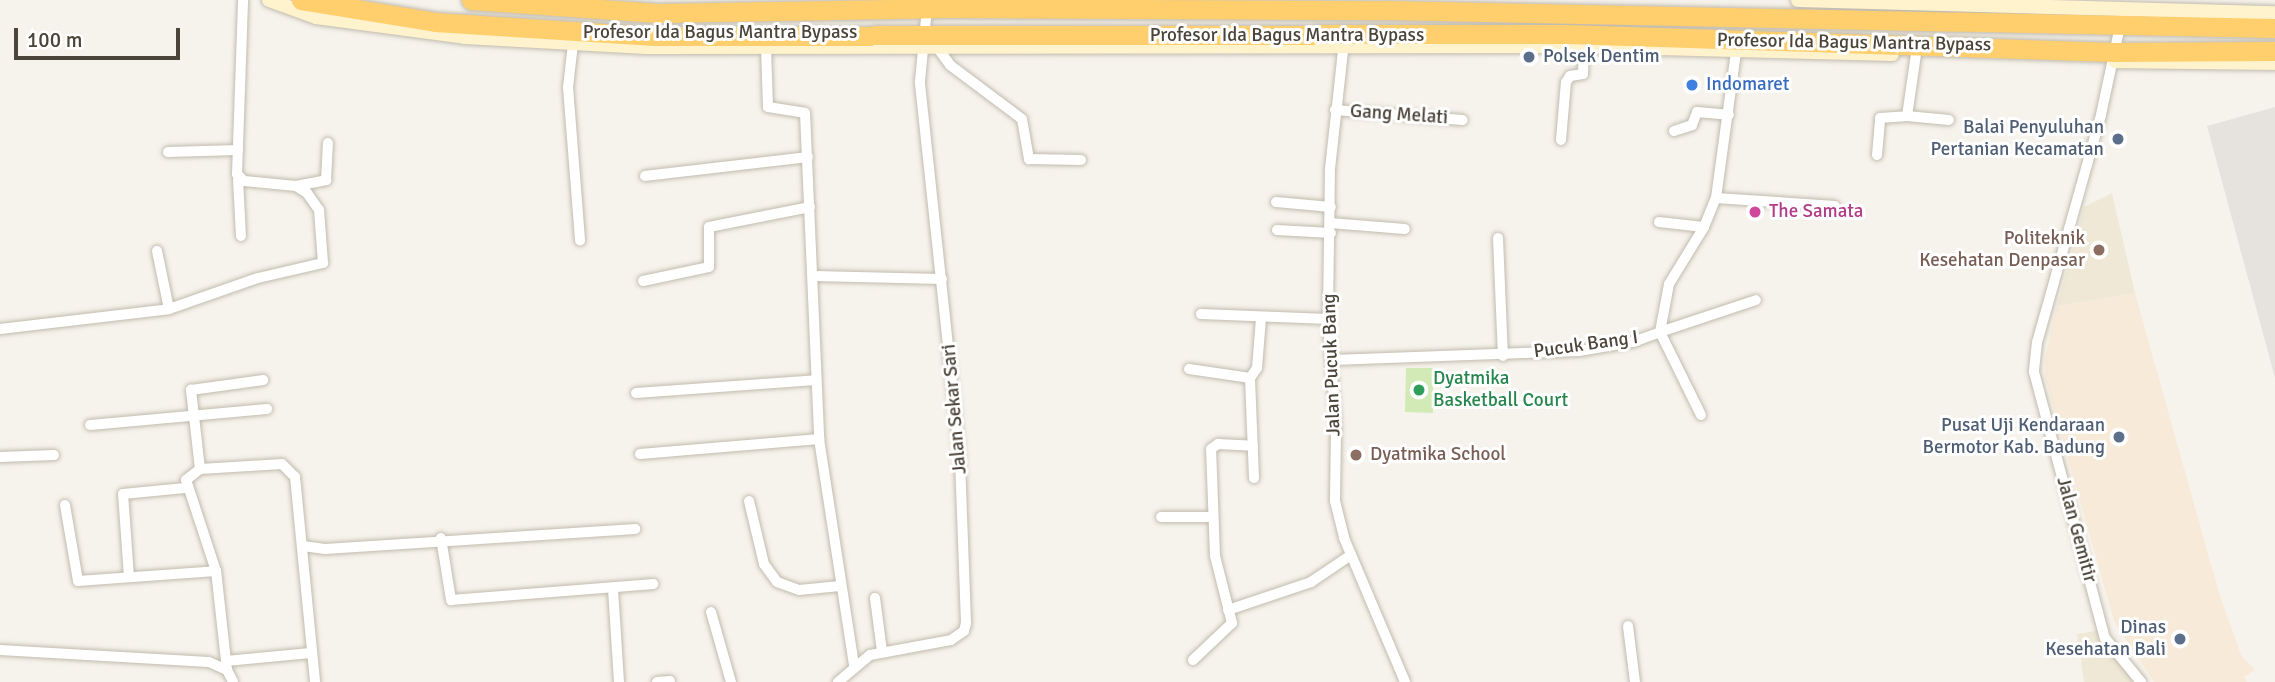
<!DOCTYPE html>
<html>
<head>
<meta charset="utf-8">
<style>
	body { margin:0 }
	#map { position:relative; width:2275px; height:682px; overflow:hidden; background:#f6f3ec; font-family:Signika,sans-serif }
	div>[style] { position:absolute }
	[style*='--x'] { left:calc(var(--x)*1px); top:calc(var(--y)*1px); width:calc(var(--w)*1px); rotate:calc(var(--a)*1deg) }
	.commercial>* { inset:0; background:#f7ead8 }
	.industrial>* { inset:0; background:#e6e2dd }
	.education>* { inset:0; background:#efe8d6 }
	.green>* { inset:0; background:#d2eab5 }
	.roads { filter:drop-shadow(0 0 2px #c2bbae) drop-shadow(0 0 2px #c2bbae) }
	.street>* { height:10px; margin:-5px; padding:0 5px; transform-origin:5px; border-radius:5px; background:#fff }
	.secondary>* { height:14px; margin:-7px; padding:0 7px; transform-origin:7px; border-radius:7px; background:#fff3cd }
	.highway>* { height:19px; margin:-9.5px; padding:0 9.5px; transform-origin:9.5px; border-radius:9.5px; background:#ffcf6e }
	.dots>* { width:19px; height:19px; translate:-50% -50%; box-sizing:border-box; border:4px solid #fff; border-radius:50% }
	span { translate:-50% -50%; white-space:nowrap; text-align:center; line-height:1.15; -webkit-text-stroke:6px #fff; paint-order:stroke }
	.street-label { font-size:19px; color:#4b4439 }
	.service-label { font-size:19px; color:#4e5e75 }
	.left { translate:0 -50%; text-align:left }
	.right { translate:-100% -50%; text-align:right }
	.shop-label { font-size:19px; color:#366cbe }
	.hotel-label { font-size:19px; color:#b23c85 }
	.education-label { font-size:19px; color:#785e54 }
	.leisure-label { font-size:19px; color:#27864d }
	.scale { position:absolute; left:14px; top:28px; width:166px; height:32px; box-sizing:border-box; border:4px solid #4b4439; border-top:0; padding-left:9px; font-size:21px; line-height:24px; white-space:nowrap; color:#4b4439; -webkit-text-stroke:5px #fff; paint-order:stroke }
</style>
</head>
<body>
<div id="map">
	<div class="commercial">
		<div style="clip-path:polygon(2135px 293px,2219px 593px,2241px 655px,2255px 670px,2244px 677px,2247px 682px,2154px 682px,2114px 621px,2045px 377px,2045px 357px,2057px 306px)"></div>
	</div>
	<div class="industrial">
		<div style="clip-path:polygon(2275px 107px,2275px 378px,2207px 126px)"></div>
	</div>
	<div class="education">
		<div style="clip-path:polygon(2112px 193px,2135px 293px,2057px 306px,2084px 207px)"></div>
		<div style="clip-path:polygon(2102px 630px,2139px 682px,2084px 682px,2077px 634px)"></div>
	</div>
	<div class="green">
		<div style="clip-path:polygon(1406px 368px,1433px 368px,1433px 413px,1405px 412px)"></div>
	</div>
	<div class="roads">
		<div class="street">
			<div style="--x:2120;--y:26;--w:91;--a:102.1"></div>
			<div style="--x:2101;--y:115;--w:236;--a:105.7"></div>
			<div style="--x:2037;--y:342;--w:30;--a:96"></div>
			<div style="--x:2034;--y:372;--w:275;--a:75.1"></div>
			<div style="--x:2105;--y:638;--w:57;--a:50.7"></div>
			<div style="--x:1344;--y:42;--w:127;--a:96.3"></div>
			<div style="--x:1330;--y:168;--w:151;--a:90.8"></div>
			<div style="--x:1328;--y:319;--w:109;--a:85.8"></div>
			<div style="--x:1336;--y:428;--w:73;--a:90.8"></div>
			<div style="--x:1335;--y:501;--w:38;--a:76"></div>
			<div style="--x:1344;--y:538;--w:156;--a:67"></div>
			<div style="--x:573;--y:44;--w:43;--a:96.6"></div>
			<div style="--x:568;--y:87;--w:154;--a:85.5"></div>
			<div style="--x:766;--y:47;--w:60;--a:88.1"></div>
			<div style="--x:768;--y:107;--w:37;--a:9"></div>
			<div style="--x:805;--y:113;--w:326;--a:87.5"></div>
			<div style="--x:819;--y:439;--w:229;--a:81.2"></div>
			<div style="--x:937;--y:47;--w:22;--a:54"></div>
			<div style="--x:950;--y:65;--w:90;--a:36.9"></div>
			<div style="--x:1022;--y:119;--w:41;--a:80.1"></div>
			<div style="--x:1029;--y:159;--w:52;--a:1.1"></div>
			<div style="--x:1335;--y:110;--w:128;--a:4.5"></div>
			<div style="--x:1907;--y:116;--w:42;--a:5.4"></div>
			<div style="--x:1674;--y:131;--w:19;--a:-18"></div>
			<div style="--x:1692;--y:125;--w:14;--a:-69"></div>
			<div style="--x:1697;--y:112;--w:32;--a:5"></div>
			<div style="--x:1561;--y:140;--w:58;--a:-85.1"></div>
			<div style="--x:1566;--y:82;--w:7;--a:-56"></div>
			<div style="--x:1570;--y:76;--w:13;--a:-9"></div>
			<div style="--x:1583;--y:74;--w:28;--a:-88"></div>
			<div style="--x:168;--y:152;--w:70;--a:-1.6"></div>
			<div style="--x:1877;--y:155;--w:37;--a:-85"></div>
			<div style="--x:1880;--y:118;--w:27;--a:-4"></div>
			<div style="--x:1907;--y:116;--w:63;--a:-81.7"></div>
			<div style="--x:645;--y:176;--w:164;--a:-6.6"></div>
			<div style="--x:238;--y:179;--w:57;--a:87"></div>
			<div style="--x:296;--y:186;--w:31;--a:-11"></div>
			<div style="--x:326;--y:180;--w:37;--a:-87"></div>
			<div style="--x:1716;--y:198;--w:119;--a:3.8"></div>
			<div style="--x:1276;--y:202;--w:55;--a:5.2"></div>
			<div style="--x:1659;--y:222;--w:45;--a:6.3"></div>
			<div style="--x:1330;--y:223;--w:75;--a:4.6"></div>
			<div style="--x:1277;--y:230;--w:54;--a:3.2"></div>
			<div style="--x:1498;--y:238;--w:118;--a:87.6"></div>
			<div style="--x:157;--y:251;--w:59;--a:78.3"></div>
			<div style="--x:814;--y:276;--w:128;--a:1.3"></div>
			<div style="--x:643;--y:281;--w:67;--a:-12"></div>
			<div style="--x:709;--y:267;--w:40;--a:-90"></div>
			<div style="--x:709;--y:227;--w:103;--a:-11.2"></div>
			<div style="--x:1201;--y:314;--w:127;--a:2.3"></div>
			<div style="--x:0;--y:329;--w:170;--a:-6.7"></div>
			<div style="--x:169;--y:309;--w:94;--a:-19.2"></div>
			<div style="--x:258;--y:278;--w:67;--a:-13"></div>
			<div style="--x:323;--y:263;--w:53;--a:-94.3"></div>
			<div style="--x:319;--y:210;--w:21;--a:-125"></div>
			<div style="--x:307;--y:193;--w:13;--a:-148"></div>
			<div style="--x:296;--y:186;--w:52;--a:-174.5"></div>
			<div style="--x:244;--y:181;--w:10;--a:-135"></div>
			<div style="--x:237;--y:174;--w:174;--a:-88"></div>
			<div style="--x:1332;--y:360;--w:247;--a:-2.1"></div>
			<div style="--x:1579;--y:351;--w:55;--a:-9.5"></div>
			<div style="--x:1633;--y:342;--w:29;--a:-20"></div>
			<div style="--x:1660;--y:332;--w:49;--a:-79.4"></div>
			<div style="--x:1669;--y:284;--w:67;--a:-58.4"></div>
			<div style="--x:1704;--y:227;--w:31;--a:-68"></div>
			<div style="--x:1716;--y:198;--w:155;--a:-82.2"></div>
			<div style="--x:1189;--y:369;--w:62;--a:8.4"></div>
			<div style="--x:636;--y:393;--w:180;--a:-4.1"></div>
			<div style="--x:1701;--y:415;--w:93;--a:-116.3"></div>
			<div style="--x:1660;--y:332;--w:101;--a:-18.4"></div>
			<div style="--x:90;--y:425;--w:178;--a:-5.2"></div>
			<div style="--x:640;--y:454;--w:180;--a:-4.8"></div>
			<div style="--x:0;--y:457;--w:54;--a:-2.1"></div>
			<div style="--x:200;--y:469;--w:80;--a:-96.5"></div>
			<div style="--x:191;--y:390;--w:73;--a:-7.9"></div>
			<div style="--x:1254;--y:478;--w:100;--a:-92.3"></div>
			<div style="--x:1250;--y:378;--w:12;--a:-55"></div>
			<div style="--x:1257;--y:368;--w:50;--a:-85.4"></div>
			<div style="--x:749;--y:501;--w:65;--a:76.6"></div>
			<div style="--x:764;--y:564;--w:22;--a:54"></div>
			<div style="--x:777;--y:582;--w:23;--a:20"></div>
			<div style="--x:799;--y:590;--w:41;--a:-5.6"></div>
			<div style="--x:65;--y:505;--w:77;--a:80.3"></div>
			<div style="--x:78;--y:581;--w:138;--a:-4.1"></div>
			<div style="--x:1161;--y:517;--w:51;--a:0"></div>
			<div style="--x:441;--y:538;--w:63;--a:80.8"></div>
			<div style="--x:451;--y:600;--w:203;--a:-4.5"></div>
			<div style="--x:303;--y:546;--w:22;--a:8"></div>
			<div style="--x:325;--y:549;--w:311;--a:-3.7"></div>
			<div style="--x:129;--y:577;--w:83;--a:-94.1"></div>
			<div style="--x:123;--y:494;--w:62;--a:-5.5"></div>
			<div style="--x:613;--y:589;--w:93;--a:86.3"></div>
			<div style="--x:875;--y:598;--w:53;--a:82.5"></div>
			<div style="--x:1228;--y:610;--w:88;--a:-18.6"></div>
			<div style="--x:1311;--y:582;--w:48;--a:-34"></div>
			<div style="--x:711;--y:612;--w:73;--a:74.1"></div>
			<div style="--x:1628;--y:626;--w:56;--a:82.9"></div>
			<div style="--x:0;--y:650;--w:209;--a:3.3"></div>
			<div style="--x:209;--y:662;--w:20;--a:24"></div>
			<div style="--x:227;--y:670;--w:13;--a:63"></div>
			<div style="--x:1193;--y:660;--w:54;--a:-43.5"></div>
			<div style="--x:1232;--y:623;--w:69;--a:-104.2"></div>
			<div style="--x:1215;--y:556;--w:107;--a:-92.1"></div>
			<div style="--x:1211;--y:449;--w:9;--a:-36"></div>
			<div style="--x:1218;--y:444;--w:35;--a:3"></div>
			<div style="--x:226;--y:661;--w:85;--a:-5.4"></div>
			<div style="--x:227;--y:670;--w:100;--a:-96.3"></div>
			<div style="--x:216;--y:571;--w:96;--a:-108.2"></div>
			<div style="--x:186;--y:480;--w:18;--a:-38"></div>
			<div style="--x:200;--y:469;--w:82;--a:-3.5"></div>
			<div style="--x:282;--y:464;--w:18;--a:45"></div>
			<div style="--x:295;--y:477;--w:206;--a:84.4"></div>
			<div style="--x:657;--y:682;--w:13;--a:-4"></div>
			<div style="--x:838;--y:682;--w:42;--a:-40.2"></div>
			<div style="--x:870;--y:655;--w:82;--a:-10.5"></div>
			<div style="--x:951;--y:640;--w:16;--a:-35"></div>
			<div style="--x:964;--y:631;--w:8;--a:-76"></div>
			<div style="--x:966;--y:623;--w:165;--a:-92.1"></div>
			<div style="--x:960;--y:458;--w:379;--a:-96.1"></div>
			<div style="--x:920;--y:81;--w:73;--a:-84.5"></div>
		</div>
		<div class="secondary">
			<div style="--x:269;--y:0;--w:50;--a:19.9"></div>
			<div style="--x:316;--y:17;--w:150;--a:7.6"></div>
			<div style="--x:465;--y:37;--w:181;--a:3.2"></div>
			<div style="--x:646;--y:47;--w:938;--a:-0.06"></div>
			<div style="--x:1584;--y:46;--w:308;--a:1.5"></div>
			<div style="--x:1798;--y:0;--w:477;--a:1.6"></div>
			<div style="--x:2115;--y:61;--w:160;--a:0.7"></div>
		</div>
		<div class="highway">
			<div style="--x:301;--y:0;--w:136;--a:9.3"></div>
			<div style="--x:435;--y:22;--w:219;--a:3.7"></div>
			<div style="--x:654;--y:36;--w:913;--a:-0.13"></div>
			<div style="--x:1567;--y:34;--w:548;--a:1.88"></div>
			<div style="--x:2115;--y:52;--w:160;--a:-0.4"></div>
			<div style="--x:471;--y:0;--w:187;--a:4"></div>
			<div style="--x:658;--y:13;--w:289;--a:-1"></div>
			<div style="--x:947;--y:8;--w:437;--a:0.3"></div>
			<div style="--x:1384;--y:10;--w:891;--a:1.16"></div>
		</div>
	</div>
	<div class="dots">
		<div style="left:1529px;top:57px;background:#5c6f8a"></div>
		<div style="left:1692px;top:85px;background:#3f7fe0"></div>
		<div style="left:2118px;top:139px;background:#5c6f8a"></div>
		<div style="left:1755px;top:212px;background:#d1479c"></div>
		<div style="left:2099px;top:250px;background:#8d6e63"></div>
		<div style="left:1419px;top:390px;background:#2e9e5b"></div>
		<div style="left:2119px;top:437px;background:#5c6f8a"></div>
		<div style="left:1356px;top:455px;background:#8d6e63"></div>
		<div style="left:2180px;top:639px;background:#5c6f8a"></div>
	</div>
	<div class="street-label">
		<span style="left:720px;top:33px">Profesor Ida Bagus Mantra Bypass</span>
		<span style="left:1287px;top:36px">Profesor Ida Bagus Mantra Bypass</span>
		<span style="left:1854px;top:43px;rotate:1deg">Profesor Ida Bagus Mantra Bypass</span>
		<span style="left:1399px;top:115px;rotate:4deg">Gang Melati</span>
		<span style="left:1586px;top:345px;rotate:-8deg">Pucuk Bang I</span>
		<span style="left:1332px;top:365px;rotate:-92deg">Jalan Pucuk Bang</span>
		<span style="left:955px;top:409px;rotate:-95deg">Jalan Sekar Sari</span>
		<span style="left:2076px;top:530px;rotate:75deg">Jalan Gemitir</span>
	</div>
	<div class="service-label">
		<span class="left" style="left:1543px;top:57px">Polsek Dentim</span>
		<span class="right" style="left:2104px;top:139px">Balai Penyuluhan<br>Pertanian Kecamatan</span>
		<span class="right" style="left:2105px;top:437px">Pusat Uji Kendaraan<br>Bermotor Kab. Badung</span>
		<span class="right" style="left:2166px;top:639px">Dinas<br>Kesehatan Bali</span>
	</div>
	<div class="shop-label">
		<span class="left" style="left:1706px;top:85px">Indomaret</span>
	</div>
	<div class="hotel-label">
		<span class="left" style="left:1769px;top:212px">The Samata</span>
	</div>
	<div class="education-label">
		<span class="right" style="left:2085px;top:250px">Politeknik<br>Kesehatan Denpasar</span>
		<span class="left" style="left:1370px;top:455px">Dyatmika School</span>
	</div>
	<div class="leisure-label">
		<span class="left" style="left:1433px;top:390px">Dyatmika<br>Basketball Court</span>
	</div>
	<div class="scale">100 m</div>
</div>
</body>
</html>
